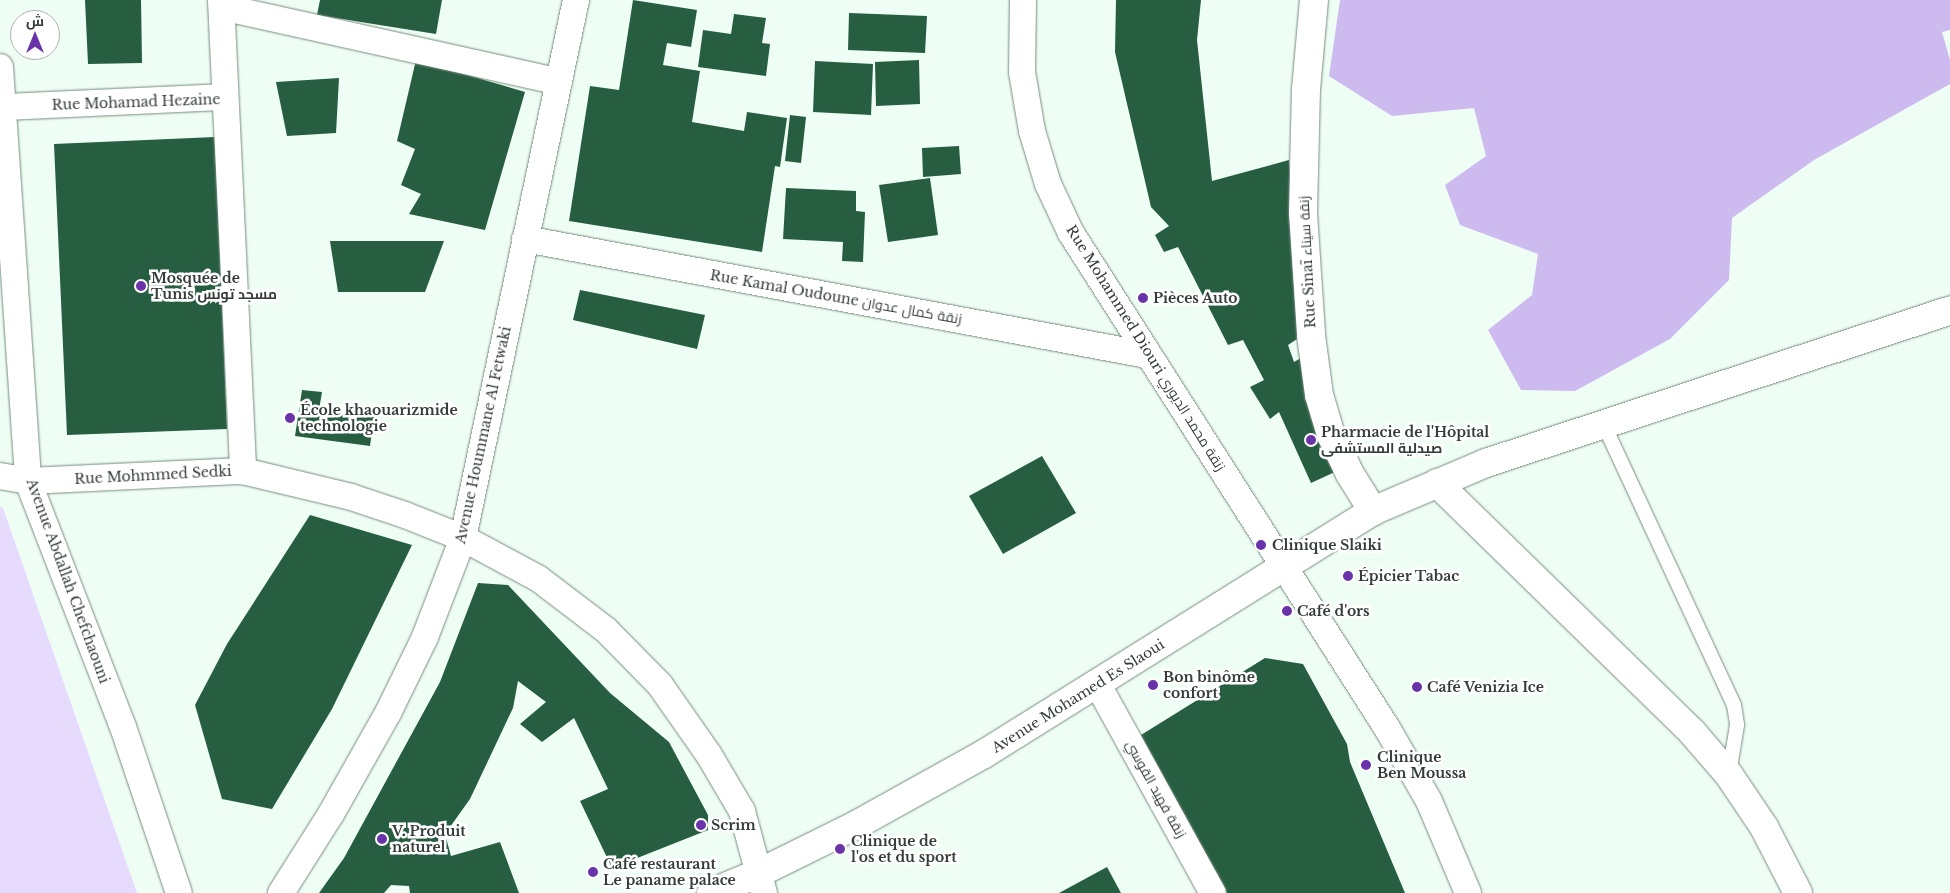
<!DOCTYPE html>
<html>
<head>
<meta charset="utf-8">
<style>
	body { margin:0 }
	#map { position:relative; width:1950px; height:893px; overflow:hidden; background:#effef5; font-family:"Libre Baskerville",Cairo,serif }
	div>[style] { position:absolute }
	[style*='--x'] { left:calc(var(--x)*1px); top:calc(var(--y)*1px); width:calc(var(--w)*1px); rotate:calc(var(--a)*1deg) }
	.green>* { inset:0; background:#e6dbfd }
	.forest>* { inset:0; background:#cdbbf0 }
	.building>* { inset:0; background:#275d40 }
	.roads { filter:drop-shadow(0 0 1px #768c7e) drop-shadow(0 0 1px #768c7e) }
	.service>* { height:14px; margin:-7px; padding:0 7px; transform-origin:7px; border-radius:7px; background:#fff }
	.minor>* { height:26px; margin:-13px; padding:0 13px; transform-origin:13px; border-radius:13px; background:#fff }
	.tertiary>* { height:28px; margin:-14px; padding:0 14px; transform-origin:14px; border-radius:14px; background:#fff }
	.dots>* { width:14px; height:14px; translate:-50% -50%; box-sizing:border-box; border:2px solid #fff; border-radius:50% }
	span { translate:-50% -50%; white-space:nowrap; text-align:center; line-height:1.15; -webkit-text-stroke:5px #fff; paint-order:stroke }
	.street-label { font-size:14px; color:#343d37 }
	.poi-label { font-size:14px; color:#343d37; font-weight:700 }
	.left { translate:0 -50%; text-align:left }
	.north { position:absolute; left:10px; top:10px; width:50px; height:50px; box-sizing:border-box; background:#fff; border:1px solid #aeb1af; border-radius:50%; rotate:0deg; font-size:14px; font-weight:700; line-height:20px; text-align:center; color:#343d37 }
	.north::after { content:''; display:block; margin:auto; width:18px; height:22px; background:#6a33aa; clip-path:polygon(50% 0,100% 100%,50% 72%,0 100%) }
</style>
</head>
<body>
<div id="map">
	<div class="green">
		<div style="clip-path:polygon(0 507px,3px 508px,137px 893px,0 893px)"></div>
	</div>
	<div class="forest">
		<div style="clip-path:polygon(1340px 0,1950px 0,1950px 30px,1942px 32px,1950px 60px,1950px 84px,1814px 160px,1732px 218px,1729px 280px,1670px 339px,1575px 391px,1521px 390px,1488px 330px,1532px 295px,1538px 254px,1460px 225px,1445px 185px,1486px 156px,1474px 108px,1392px 116px,1329px 76px)"></div>
	</div>
	<div class="building">
		<div style="clip-path:polygon(85px 0,141px 0,142px 63px,88px 64px)"></div>
		<div style="clip-path:polygon(320px 0,442px 0,436px 34px,317px 15px)"></div>
		<div style="clip-path:polygon(633px 0,697px 10px,691px 47px,667px 43px,663px 65px,700px 71px,692px 122px,744px 131px,747px 112px,787px 118px,780px 167px,775px 166px,762px 252px,569px 221px,590px 86px,619px 90px)"></div>
		<div style="clip-path:polygon(1116px 0,1201px 0,1197px 40px,1212px 181px,1289px 160px,1300px 337px,1288px 345px,1294px 362px,1306px 355px,1337px 471px,1311px 483px,1279px 412px,1270px 419px,1250px 387px,1264px 380px,1243px 340px,1228px 345px,1178px 247px,1164px 252px,1155px 235px,1169px 226px,1151px 207px,1115px 52px)"></div>
		<div style="clip-path:polygon(849px 13px,927px 16px,925px 53px,848px 50px)"></div>
		<div style="clip-path:polygon(734px 14px,766px 18px,762px 43px,770px 44px,766px 76px,698px 67px,703px 30px,731px 34px)"></div>
		<div style="clip-path:polygon(416px 60px,525px 92px,485px 230px,409px 214px,421px 194px,401px 185px,415px 149px,397px 141px)"></div>
		<div style="clip-path:polygon(919px 60px,920px 104px,876px 106px,875px 62px)"></div>
		<div style="clip-path:polygon(815px 61px,873px 64px,871px 115px,813px 112px)"></div>
		<div style="clip-path:polygon(339px 78px,336px 133px,287px 136px,276px 82px)"></div>
		<div style="clip-path:polygon(790px 115px,806px 117px,801px 163px,785px 161px)"></div>
		<div style="clip-path:polygon(215px 137px,227px 429px,67px 435px,54px 144px)"></div>
		<div style="clip-path:polygon(959px 146px,961px 174px,923px 177px,922px 148px)"></div>
		<div style="clip-path:polygon(930px 178px,938px 235px,888px 242px,879px 185px)"></div>
		<div style="clip-path:polygon(786px 188px,856px 191px,856px 211px,865px 212px,863px 262px,842px 261px,843px 242px,783px 239px)"></div>
		<div style="clip-path:polygon(330px 241px,444px 241px,425px 292px,338px 292px)"></div>
		<div style="clip-path:polygon(580px 290px,705px 315px,697px 349px,573px 320px)"></div>
		<div style="clip-path:polygon(302px 390px,322px 392px,319px 410px,374px 417px,370px 446px,295px 436px)"></div>
		<div style="clip-path:polygon(1042px 456px,1076px 513px,1003px 554px,969px 496px)"></div>
		<div style="clip-path:polygon(310px 515px,412px 545px,332px 709px,272px 809px,222px 799px,195px 705px,227px 644px)"></div>
		<div style="clip-path:polygon(478px 583px,508px 585px,610px 693px,669px 742px,708px 815px,708px 830px,612px 868px,580px 801px,608px 789px,574px 718px,542px 742px,520px 724px,546px 702px,518px 681px,513px 708px,470px 799px,445px 834px,451px 856px,500px 842px,519px 893px,410px 893px,409px 886px,391px 885px,384px 893px,319px 893px,344px 858px,440px 682px)"></div>
		<div style="clip-path:polygon(1265px 658px,1303px 664px,1347px 744px,1350px 762px,1405px 893px,1223px 893px,1173px 802px,1171px 790px,1141px 735px)"></div>
		<div style="clip-path:polygon(1107px 867px,1121px 893px,1059px 893px)"></div>
	</div>
	<div class="roads">
		<div class="service">
			<div style="--x:1604;--y:425;--w:309;--a:65.1"></div>
			<div style="--x:1734;--y:705;--w:20;--a:81"></div>
			<div style="--x:1737;--y:725;--w:50;--a:99.3"></div>
		</div>
		<div class="minor">
			<div style="--x:221;--y:0;--w:472;--a:87.3"></div>
			<div style="--x:1023;--y:0;--w:72;--a:90.8"></div>
			<div style="--x:1022;--y:72;--w:60;--a:80.4"></div>
			<div style="--x:1032;--y:131;--w:55;--a:73.2"></div>
			<div style="--x:1048;--y:184;--w:54;--a:64.9"></div>
			<div style="--x:1071;--y:233;--w:587;--a:57.45"></div>
			<div style="--x:1387;--y:728;--w:84;--a:60.1"></div>
			<div style="--x:1429;--y:801;--w:100;--a:67"></div>
			<div style="--x:222;--y:7;--w:345;--a:12.5"></div>
			<div style="--x:0;--y:67;--w:415;--a:86.1"></div>
			<div style="--x:28;--y:481;--w:264;--a:68.9"></div>
			<div style="--x:123;--y:727;--w:175;--a:71.4"></div>
			<div style="--x:4;--y:107;--w:221;--a:-2.6"></div>
			<div style="--x:525;--y:239;--w:633;--a:10.56"></div>
			<div style="--x:0;--y:476;--w:28;--a:10"></div>
			<div style="--x:28;--y:481;--w:215;--a:-2.7"></div>
			<div style="--x:243;--y:471;--w:111;--a:13.5"></div>
			<div style="--x:351;--y:497;--w:57;--a:18.4"></div>
			<div style="--x:405;--y:515;--w:62;--a:21.6"></div>
			<div style="--x:463;--y:538;--w:86;--a:28.3"></div>
			<div style="--x:539;--y:579;--w:84;--a:37.3"></div>
			<div style="--x:606;--y:630;--w:77;--a:45.5"></div>
			<div style="--x:660;--y:685;--w:85;--a:55"></div>
			<div style="--x:709;--y:755;--w:65;--a:59.5"></div>
			<div style="--x:742;--y:811;--w:85;--a:75"></div>
			<div style="--x:1098;--y:685;--w:238;--a:61.1"></div>
			<div style="--x:281;--y:893;--w:93;--a:-57.7"></div>
			<div style="--x:331;--y:814;--w:116;--a:-60.6"></div>
			<div style="--x:388;--y:713;--w:85;--a:-64"></div>
			<div style="--x:425;--y:637;--w:106;--a:-69"></div>
			<div style="--x:463;--y:538;--w:550;--a:-78.14"></div>
		</div>
		<div class="tertiary">
			<div style="--x:1314;--y:0;--w:89;--a:95.1"></div>
			<div style="--x:1306;--y:89;--w:124;--a:91.4"></div>
			<div style="--x:1303;--y:213;--w:122;--a:86.2"></div>
			<div style="--x:1311;--y:335;--w:61;--a:82.4"></div>
			<div style="--x:1319;--y:395;--w:42;--a:73.3"></div>
			<div style="--x:1331;--y:435;--w:43;--a:64"></div>
			<div style="--x:1350;--y:474;--w:44;--a:58.1"></div>
			<div style="--x:1437;--y:483;--w:356;--a:44.3"></div>
			<div style="--x:1692;--y:732;--w:57;--a:49.3"></div>
			<div style="--x:1729;--y:775;--w:63;--a:56.1"></div>
			<div style="--x:1764;--y:827;--w:74;--a:62.7"></div>
			<div style="--x:711;--y:893;--w:52;--a:-22.6"></div>
			<div style="--x:759;--y:873;--w:110;--a:-26.3"></div>
			<div style="--x:858;--y:824;--w:144;--a:-29.1"></div>
			<div style="--x:984;--y:754;--w:459;--a:-32"></div>
			<div style="--x:1373;--y:511;--w:123;--a:-23"></div>
			<div style="--x:1486;--y:463;--w:489;--a:-18.2"></div>
		</div>
	</div>
	<div class="dots">
		<div style="left:141px;top:286px;background:#6a33aa"></div>
		<div style="left:1143px;top:298px;background:#6a33aa"></div>
		<div style="left:290px;top:418px;background:#6a33aa"></div>
		<div style="left:1311px;top:440px;background:#6a33aa"></div>
		<div style="left:1261px;top:545px;background:#6a33aa"></div>
		<div style="left:1348px;top:576px;background:#6a33aa"></div>
		<div style="left:1287px;top:611px;background:#6a33aa"></div>
		<div style="left:1153px;top:685px;background:#6a33aa"></div>
		<div style="left:1417px;top:687px;background:#6a33aa"></div>
		<div style="left:1366px;top:765px;background:#6a33aa"></div>
		<div style="left:701px;top:825px;background:#6a33aa"></div>
		<div style="left:382px;top:839px;background:#6a33aa"></div>
		<div style="left:840px;top:849px;background:#6a33aa"></div>
		<div style="left:593px;top:872px;background:#6a33aa"></div>
	</div>
	<div class="street-label">
		<span style="left:136px;top:102px;rotate:-2deg">Rue Mohamad Hezaine</span>
		<span style="left:1307px;top:262px;rotate:-93deg">Rue Sinaï زنقة سيناء</span>
		<span style="left:836px;top:297px;rotate:10deg">Rue Kamal Oudoune زنقة كمال عدوان</span>
		<span style="left:1146px;top:348px;rotate:58deg">Rue Mohammed Diouri زنقة محمد الديوري</span>
		<span style="left:483px;top:435px;rotate:-78deg">Avenue Hoummane Al Fetwaki</span>
		<span style="left:153px;top:475px;rotate:-3deg">Rue Mohmmed Sedki</span>
		<span style="left:68px;top:581px;rotate:70deg">Avenue Abdallah Chefchaouni</span>
		<span style="left:1078px;top:696px;rotate:-32deg">Avenue Mohamed Es Slaoui</span>
		<span style="left:1156px;top:789px;rotate:61deg">زنقة فهيد القوسي</span>
	</div>
	<div class="poi-label">
		<span class="left" style="left:151px;top:286px">Mosquée de<br>Tunis مسجد تونس</span>
		<span class="left" style="left:1153px;top:298px">Pièces Auto</span>
		<span class="left" style="left:300px;top:418px">École khaouarizmide<br>technologie</span>
		<span class="left" style="left:1321px;top:440px">Pharmacie de l'Hôpital<br>صيدلية المستشفى</span>
		<span class="left" style="left:1272px;top:545px">Clinique Slaiki</span>
		<span class="left" style="left:1358px;top:576px">Épicier Tabac</span>
		<span class="left" style="left:1297px;top:611px">Café d'ors</span>
		<span class="left" style="left:1163px;top:685px">Bon binôme<br>confort</span>
		<span class="left" style="left:1427px;top:687px">Café Venizia Ice</span>
		<span class="left" style="left:1377px;top:765px">Clinique<br>Ben Moussa</span>
		<span class="left" style="left:711px;top:825px">Scrim</span>
		<span class="left" style="left:392px;top:839px">V. Produit<br>naturel</span>
		<span class="left" style="left:851px;top:849px">Clinique de<br>l'os et du sport</span>
		<span class="left" style="left:603px;top:872px">Café restaurant<br>Le paname palace</span>
	</div>
	<div class="north">ش</div>
</div>
</body>
</html>
